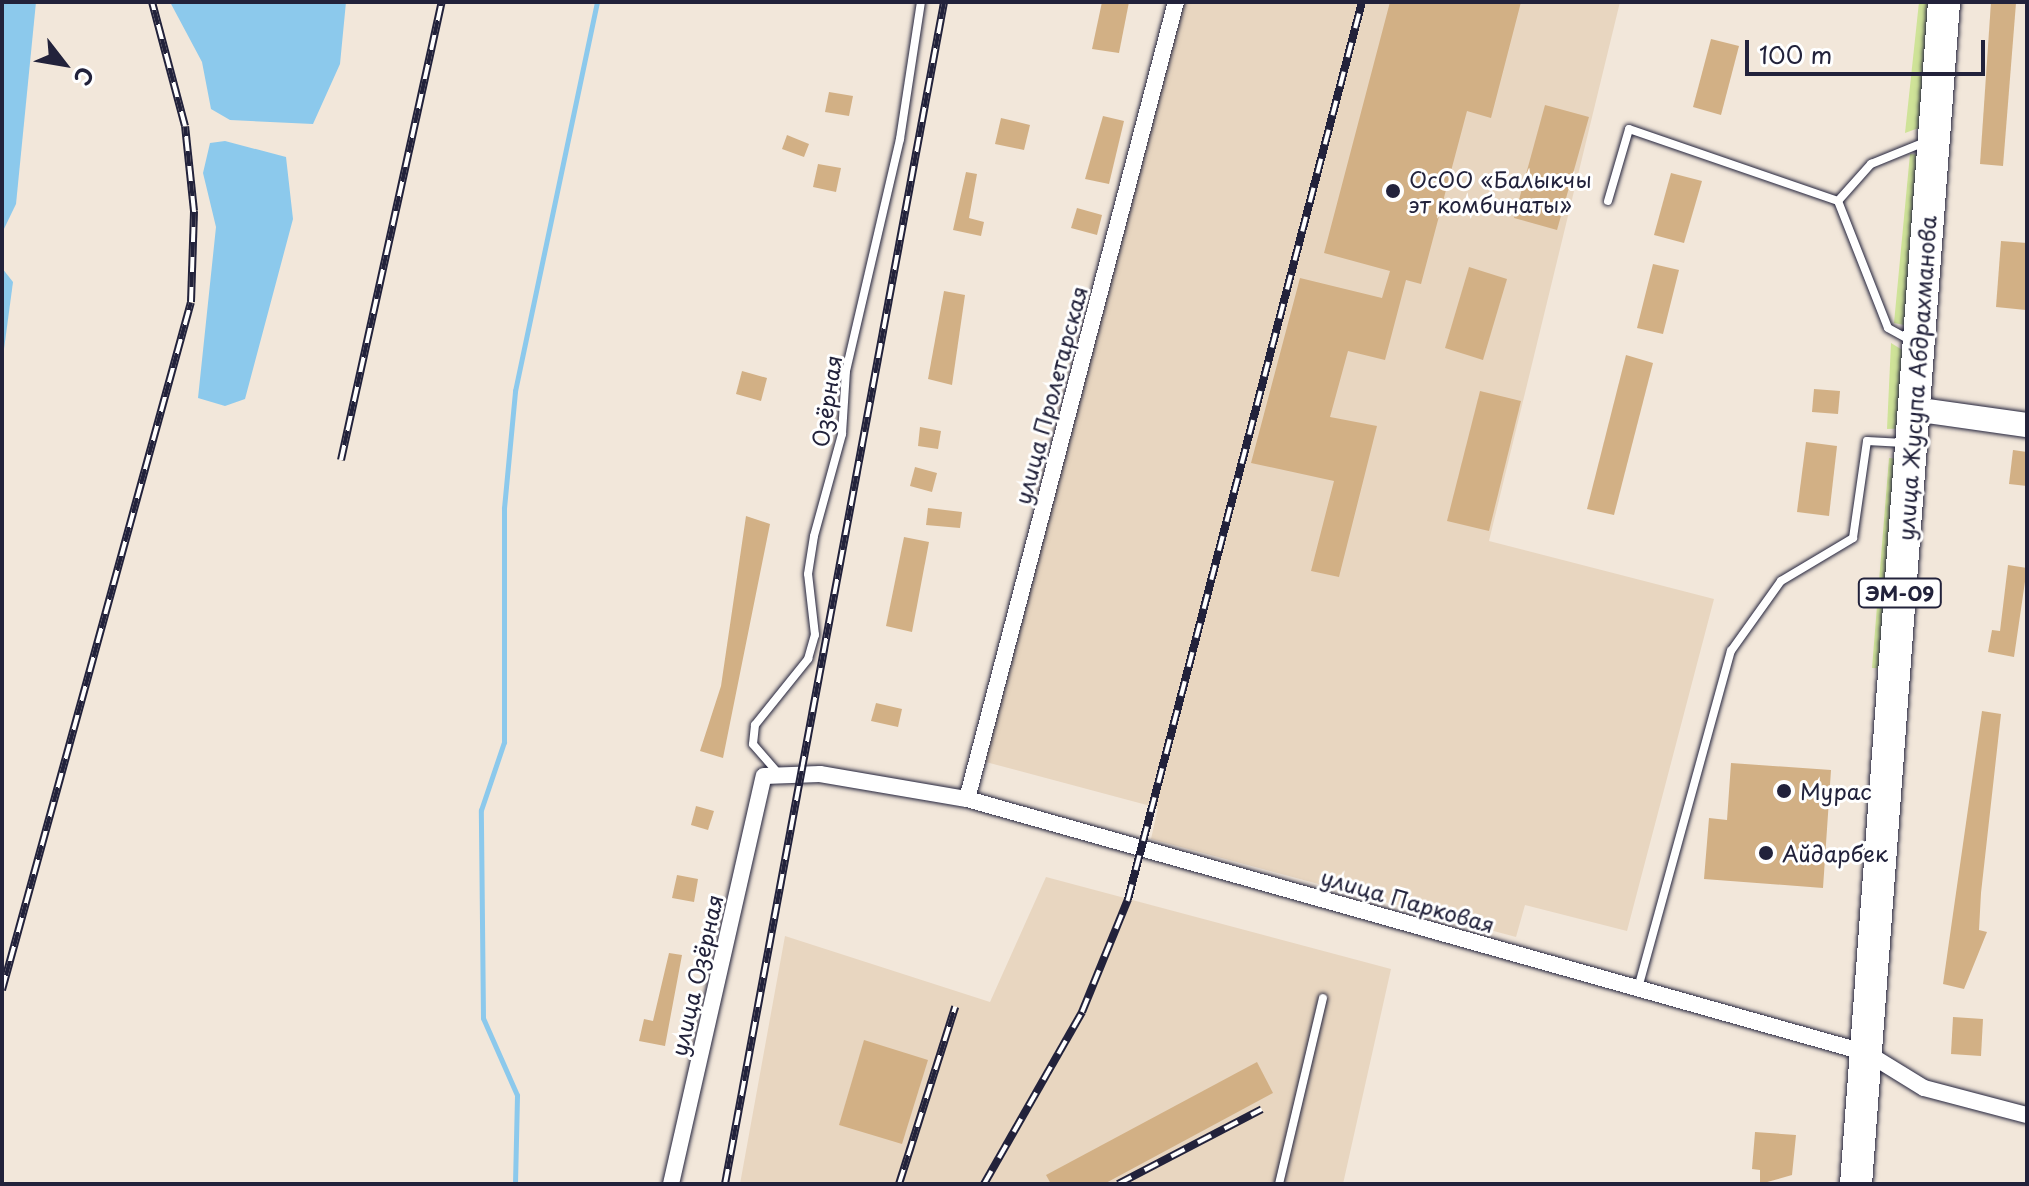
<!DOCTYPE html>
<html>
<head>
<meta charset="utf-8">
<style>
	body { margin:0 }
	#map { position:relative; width:2029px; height:1186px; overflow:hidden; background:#f2e7da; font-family:"Playpen Sans",sans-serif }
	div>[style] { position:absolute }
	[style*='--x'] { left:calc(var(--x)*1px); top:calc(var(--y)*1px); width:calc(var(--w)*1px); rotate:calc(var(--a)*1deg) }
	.built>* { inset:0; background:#e8d6c0 }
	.green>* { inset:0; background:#cfe398 }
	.water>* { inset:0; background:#8cc9ec }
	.stream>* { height:5px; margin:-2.5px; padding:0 2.5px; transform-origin:2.5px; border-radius:2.5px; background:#8cc9ec }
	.building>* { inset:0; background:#d2b085 }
	.roads { filter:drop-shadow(0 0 2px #22223b) drop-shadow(0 0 2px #22223b) }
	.lane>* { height:8px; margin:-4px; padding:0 4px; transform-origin:4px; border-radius:4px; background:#fff }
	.street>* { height:16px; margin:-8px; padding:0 8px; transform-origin:8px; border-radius:8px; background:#fff }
	.secondary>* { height:24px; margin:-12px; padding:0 12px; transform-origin:12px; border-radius:12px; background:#fff }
	.highway>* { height:32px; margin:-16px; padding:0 16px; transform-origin:16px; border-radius:16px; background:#fff }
	.rail>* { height:8px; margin-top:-4px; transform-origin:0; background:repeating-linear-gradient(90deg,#fff 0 15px,#22223b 0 30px); box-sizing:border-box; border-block:2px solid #22223b }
	.dots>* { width:22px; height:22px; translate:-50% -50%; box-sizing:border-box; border:4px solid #fff; border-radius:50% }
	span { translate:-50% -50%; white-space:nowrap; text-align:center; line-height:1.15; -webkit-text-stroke:6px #fff; paint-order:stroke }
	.shield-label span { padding:2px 6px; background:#fff; border:2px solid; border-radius:6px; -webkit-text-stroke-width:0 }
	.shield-label { font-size:20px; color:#22223b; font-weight:700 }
	.poi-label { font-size:22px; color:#22223b }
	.left { translate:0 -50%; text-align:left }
	.street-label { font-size:22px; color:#22223b }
	.frame { position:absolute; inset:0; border:4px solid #22223b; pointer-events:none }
	.north { position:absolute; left:24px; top:24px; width:80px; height:80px; -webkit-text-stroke:6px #fff; paint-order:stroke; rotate:121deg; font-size:22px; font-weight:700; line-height:32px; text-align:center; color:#22223b }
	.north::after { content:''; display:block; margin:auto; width:28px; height:36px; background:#22223b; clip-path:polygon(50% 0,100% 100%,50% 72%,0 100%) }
	.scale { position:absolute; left:1745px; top:40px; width:240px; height:36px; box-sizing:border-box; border:4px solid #22223b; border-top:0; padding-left:10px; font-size:24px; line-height:28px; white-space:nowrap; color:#22223b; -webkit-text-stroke:6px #fff; paint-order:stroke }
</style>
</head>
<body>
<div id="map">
	<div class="built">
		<div style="clip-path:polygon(1183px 2px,1620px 2px,1489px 541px,1714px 599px,1627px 931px,1525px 905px,1516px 937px,1151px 839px,1158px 808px,982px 761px)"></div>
		<div style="clip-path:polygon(1046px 877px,1391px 969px,1343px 1184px,740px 1184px,785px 936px,990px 1002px)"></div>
	</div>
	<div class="green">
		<div style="clip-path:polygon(1919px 2px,1944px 2px,1935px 122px,1905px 133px)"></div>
		<div style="clip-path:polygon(1910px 154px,1932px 156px,1919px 328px,1894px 323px)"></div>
		<div style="clip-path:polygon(1891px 343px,1917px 359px,1912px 428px,1887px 429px)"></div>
		<div style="clip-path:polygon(1889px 458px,1910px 460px,1895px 669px,1872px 668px)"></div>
	</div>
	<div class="water">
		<div style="clip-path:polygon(2px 2px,36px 2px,16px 204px,2px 233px)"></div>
		<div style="clip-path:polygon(170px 2px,346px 2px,340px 64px,313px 124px,230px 120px,211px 109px,202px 62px)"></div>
		<div style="clip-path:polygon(225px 141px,286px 157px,293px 219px,245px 399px,225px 406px,198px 398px,216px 227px,203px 173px,210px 143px)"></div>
		<div style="clip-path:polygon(2px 268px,13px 282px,2px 364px)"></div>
	</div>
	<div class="stream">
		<div style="--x:515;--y:1184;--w:89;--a:-88.7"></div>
		<div style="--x:517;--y:1095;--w:84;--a:-113.8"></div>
		<div style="--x:483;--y:1018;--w:208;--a:-90.6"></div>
		<div style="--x:481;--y:810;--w:72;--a:-71.3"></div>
		<div style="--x:504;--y:742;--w:234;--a:-90"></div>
		<div style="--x:504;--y:508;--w:118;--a:-84.6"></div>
		<div style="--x:515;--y:391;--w:398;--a:-78.1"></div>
	</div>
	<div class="building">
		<div style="clip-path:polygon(1102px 2px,1129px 2px,1119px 53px,1092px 49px)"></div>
		<div style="clip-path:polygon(1390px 2px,1521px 2px,1491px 118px,1467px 111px,1421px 284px,1406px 280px,1385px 360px,1348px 351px,1330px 417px,1377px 426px,1339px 577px,1311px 571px,1334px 481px,1251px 463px,1300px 278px,1382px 298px,1390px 271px,1324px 253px)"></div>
		<div style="clip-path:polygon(1991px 2px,2016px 3px,2003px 166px,1980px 164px)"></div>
		<div style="clip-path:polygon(1711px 39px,1739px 46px,1721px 115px,1693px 107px)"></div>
		<div style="clip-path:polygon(829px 92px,853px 96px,849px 116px,825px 112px)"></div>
		<div style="clip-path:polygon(1545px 105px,1589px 117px,1557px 230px,1514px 218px)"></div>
		<div style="clip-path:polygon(1103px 116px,1124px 121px,1109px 184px,1085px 179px)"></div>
		<div style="clip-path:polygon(1001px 118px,1030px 125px,1024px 150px,995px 144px)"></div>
		<div style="clip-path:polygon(787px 135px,809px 144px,804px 157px,782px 149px)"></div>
		<div style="clip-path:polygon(818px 164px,841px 168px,836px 192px,813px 187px)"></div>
		<div style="clip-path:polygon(966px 172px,977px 174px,969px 218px,984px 222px,981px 236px,953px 230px)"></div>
		<div style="clip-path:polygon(1671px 173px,1702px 181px,1684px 243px,1654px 235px)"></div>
		<div style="clip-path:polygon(1077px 208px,1102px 215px,1097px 235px,1071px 228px)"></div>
		<div style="clip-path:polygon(2001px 241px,2027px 243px,2026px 310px,1996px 307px)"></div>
		<div style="clip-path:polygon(1653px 264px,1679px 270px,1663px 334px,1637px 328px)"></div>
		<div style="clip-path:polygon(1469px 267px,1507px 279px,1483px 360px,1445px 348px)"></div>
		<div style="clip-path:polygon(944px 291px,965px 295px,952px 385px,928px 379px)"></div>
		<div style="clip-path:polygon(1626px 355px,1653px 363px,1614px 515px,1587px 509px)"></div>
		<div style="clip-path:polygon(742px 371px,767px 378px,761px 401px,736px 394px)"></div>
		<div style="clip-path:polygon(1814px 389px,1840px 391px,1838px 414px,1812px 412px)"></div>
		<div style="clip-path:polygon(1480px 391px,1521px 401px,1489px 531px,1447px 521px)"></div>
		<div style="clip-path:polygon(920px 427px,941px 431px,938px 449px,918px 446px)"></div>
		<div style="clip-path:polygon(1806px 442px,1837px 446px,1829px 516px,1797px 512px)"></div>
		<div style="clip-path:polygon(2013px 450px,2027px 452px,2027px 486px,2009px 484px)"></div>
		<div style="clip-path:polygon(915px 467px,937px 473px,932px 492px,910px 486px)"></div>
		<div style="clip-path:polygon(928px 508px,962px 512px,960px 528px,926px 525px)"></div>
		<div style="clip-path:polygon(746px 516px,770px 524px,723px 758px,700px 751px,721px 686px)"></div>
		<div style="clip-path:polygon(904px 537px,929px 542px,912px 632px,886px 626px)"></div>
		<div style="clip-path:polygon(2008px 565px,2027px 568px,2014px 657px,1988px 652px,1992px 630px,2000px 631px)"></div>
		<div style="clip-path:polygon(876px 703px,902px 709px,898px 727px,871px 721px)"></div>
		<div style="clip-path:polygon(1982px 711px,2001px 714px,1981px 893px,1979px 930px,1987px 932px,1964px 989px,1943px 984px)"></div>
		<div style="clip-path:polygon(1731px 763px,1831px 770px,1823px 888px,1704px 879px,1709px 818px,1727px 820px)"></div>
		<div style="clip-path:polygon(696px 806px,714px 811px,708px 830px,691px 825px)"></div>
		<div style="clip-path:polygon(677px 875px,698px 879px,694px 902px,672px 898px)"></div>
		<div style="clip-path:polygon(669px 953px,682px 955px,665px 1046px,639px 1041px,644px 1019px,653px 1021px)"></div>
		<div style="clip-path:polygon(1953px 1017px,1983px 1019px,1981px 1056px,1951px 1054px)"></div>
		<div style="clip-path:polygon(864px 1040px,928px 1060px,902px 1144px,839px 1125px)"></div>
		<div style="clip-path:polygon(1257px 1062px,1273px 1093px,1104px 1184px,1051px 1184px,1046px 1175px)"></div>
		<div style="clip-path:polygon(1755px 1132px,1796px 1135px,1792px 1175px,1760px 1184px,1760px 1170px,1752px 1169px)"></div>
	</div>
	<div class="roads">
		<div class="lane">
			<div style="--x:1608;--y:201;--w:75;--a:-73.7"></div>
			<div style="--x:1629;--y:129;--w:221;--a:19"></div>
			<div style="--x:1838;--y:201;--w:136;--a:68.5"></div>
			<div style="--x:1888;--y:328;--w:25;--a:29"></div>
			<div style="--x:1838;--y:201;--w:50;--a:-48.3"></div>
			<div style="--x:1871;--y:164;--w:58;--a:-22.2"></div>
			<div style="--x:778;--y:773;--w:38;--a:-131"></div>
			<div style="--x:753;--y:744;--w:19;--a:-84"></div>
			<div style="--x:755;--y:725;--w:85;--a:-51.2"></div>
			<div style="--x:808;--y:659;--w:25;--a:-74"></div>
			<div style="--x:815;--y:635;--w:61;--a:-96.5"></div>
			<div style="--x:808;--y:574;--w:38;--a:-81"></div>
			<div style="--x:814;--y:536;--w:106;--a:-74.6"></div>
			<div style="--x:842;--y:434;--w:63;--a:-86.4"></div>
			<div style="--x:846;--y:371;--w:238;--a:-76.9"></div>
			<div style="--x:900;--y:139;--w:139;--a:-81.3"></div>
			<div style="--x:1638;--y:988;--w:350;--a:-74.6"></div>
			<div style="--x:1731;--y:651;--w:86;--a:-54.5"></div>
			<div style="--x:1781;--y:581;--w:84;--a:-30.8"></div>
			<div style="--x:1853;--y:538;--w:98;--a:-81.8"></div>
			<div style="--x:1867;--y:441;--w:37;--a:3"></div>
			<div style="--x:1279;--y:1184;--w:191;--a:-76.7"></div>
		</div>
		<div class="street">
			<div style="--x:967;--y:799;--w:824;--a:-75.31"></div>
			<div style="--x:671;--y:1184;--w:418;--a:-77.2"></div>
			<div style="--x:764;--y:776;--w:56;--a:-2"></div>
			<div style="--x:820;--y:774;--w:149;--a:9.7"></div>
			<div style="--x:967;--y:799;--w:935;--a:15.76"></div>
			<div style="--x:1867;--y:1053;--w:67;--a:31.6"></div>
			<div style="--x:1924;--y:1088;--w:106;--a:14.7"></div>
		</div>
		<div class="secondary">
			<div style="--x:1914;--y:409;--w:114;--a:8.1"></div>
		</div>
		<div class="highway">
			<div style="--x:1856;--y:1184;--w:1185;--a:-85.74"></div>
		</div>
	</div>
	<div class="rail">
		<div style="--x:341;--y:460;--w:469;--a:-77.6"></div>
		<div style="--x:2;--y:990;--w:713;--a:-74.64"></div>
		<div style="--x:191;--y:302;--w:91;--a:-88.1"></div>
		<div style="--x:194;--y:211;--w:85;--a:-96"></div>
		<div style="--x:185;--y:126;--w:128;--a:-104.9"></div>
		<div style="--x:725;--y:1184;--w:1202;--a:-79.5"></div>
		<div style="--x:899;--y:1184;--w:186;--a:-72.4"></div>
		<div style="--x:984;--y:1184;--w:198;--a:-60.3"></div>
		<div style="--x:1082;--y:1012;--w:122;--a:-67.8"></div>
		<div style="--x:1128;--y:899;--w:927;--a:-75.38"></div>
		<div style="--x:1118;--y:1184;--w:162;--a:-27.5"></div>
	</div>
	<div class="dots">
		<div style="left:1393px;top:191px;background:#22223b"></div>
		<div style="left:1784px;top:791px;background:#22223b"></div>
		<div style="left:1766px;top:853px;background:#22223b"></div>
	</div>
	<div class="shield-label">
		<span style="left:1900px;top:593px">ЭМ-09</span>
	</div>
	<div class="poi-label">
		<span class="left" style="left:1409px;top:191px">ОсОО «Балыкчы<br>эт комбинаты»</span>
		<span class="left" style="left:1800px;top:791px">Мурас</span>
		<span class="left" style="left:1782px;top:853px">Айдарбек</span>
	</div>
	<div class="street-label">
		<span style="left:1916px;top:378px;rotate:-86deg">улица Жусупа Абдрахманова</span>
		<span style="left:1050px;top:395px;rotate:-75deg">улица Пролетарская</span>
		<span style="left:826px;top:401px;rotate:-81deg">Озёрная</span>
		<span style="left:1408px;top:900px;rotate:16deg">улица Парковая</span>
		<span style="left:696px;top:975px;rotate:-77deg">улица Озёрная</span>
	</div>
	<div class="frame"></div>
	<div class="north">С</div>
	<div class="scale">100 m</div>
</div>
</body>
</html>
